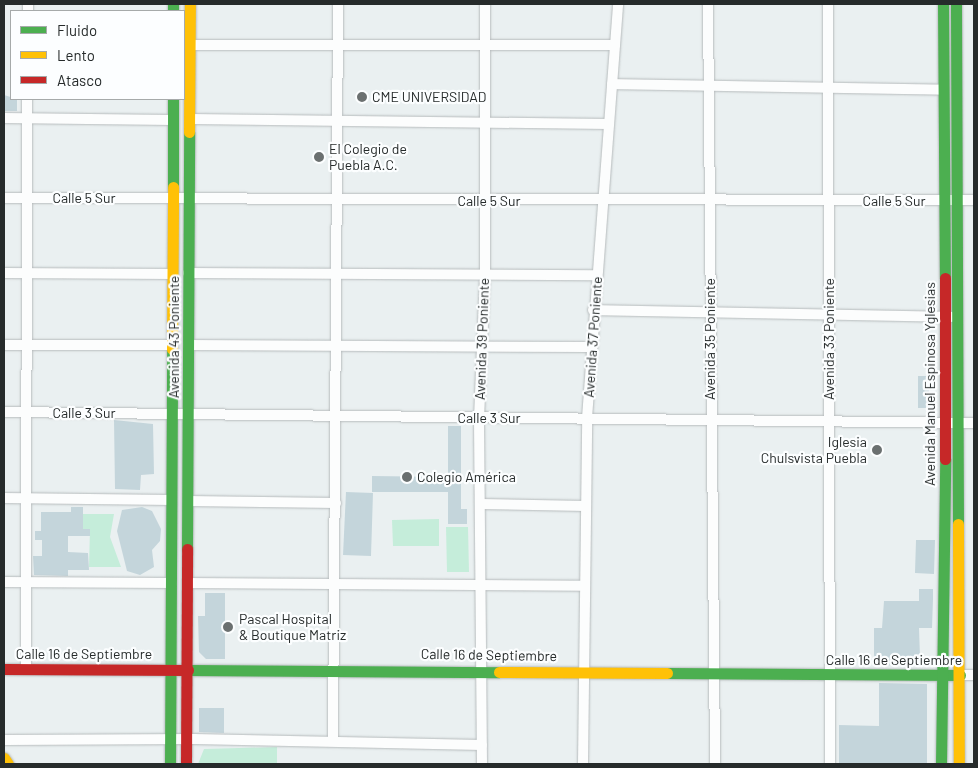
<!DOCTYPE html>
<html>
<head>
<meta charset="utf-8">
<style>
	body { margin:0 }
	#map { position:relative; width:978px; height:768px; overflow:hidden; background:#eaf0f1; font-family:Barlow,sans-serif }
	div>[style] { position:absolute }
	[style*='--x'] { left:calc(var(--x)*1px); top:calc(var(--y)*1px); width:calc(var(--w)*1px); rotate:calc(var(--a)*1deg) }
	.green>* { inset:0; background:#c5edda }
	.building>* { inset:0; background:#c4d5db }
	.roads { filter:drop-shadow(0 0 1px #b6bbbc) drop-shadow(0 0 1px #b6bbbc) }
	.street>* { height:10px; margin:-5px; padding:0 5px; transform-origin:5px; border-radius:5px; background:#fcfdfd }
	.fast>* { height:11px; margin:-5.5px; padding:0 5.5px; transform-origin:5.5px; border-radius:5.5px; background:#4caf50 }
	.slow>* { height:11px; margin:-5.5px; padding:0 5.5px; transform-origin:5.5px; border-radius:5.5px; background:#ffc107 }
	.jam>* { height:11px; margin:-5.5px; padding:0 5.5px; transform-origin:5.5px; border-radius:5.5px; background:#c62828 }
	.dots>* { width:14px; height:14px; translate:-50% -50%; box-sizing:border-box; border:2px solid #fcfeff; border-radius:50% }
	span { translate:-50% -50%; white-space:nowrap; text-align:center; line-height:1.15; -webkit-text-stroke:4.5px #fcfeff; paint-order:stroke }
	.poi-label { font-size:14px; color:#262b2b }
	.left { translate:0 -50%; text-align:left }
	.right { translate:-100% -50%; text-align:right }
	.street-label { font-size:14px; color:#262b2b }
	.frame { position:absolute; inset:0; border:5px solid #262b2b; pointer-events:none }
	.legend { position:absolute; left:10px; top:10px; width:175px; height:90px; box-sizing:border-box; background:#fcfeff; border:1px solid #a6aaaa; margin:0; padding:6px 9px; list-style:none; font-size:15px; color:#262b2b }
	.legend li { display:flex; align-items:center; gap:10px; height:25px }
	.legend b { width:25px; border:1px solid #a6aaaa }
</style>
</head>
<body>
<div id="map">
	<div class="green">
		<div style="clip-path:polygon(83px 514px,114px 514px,110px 537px,121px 567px,89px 567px,90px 529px,83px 529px)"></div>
		<div style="clip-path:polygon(439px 519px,439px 546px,393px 546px,392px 520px)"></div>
		<div style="clip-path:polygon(446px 527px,468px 527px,469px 572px,447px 572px)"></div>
		<div style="clip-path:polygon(277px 747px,277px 764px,198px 764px,204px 749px)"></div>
	</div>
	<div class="building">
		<div style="clip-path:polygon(4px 95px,17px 99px,17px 111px,4px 111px)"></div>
		<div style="clip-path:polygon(918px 376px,929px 376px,929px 408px,918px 408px)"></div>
		<div style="clip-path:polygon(114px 420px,153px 424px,154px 474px,141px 475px,140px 490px,115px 489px)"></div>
		<div style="clip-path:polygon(448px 426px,461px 426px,461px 509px,467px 509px,467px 524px,448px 524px,448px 492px,372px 492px,372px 476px,448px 477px)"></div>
		<div style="clip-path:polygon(346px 492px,373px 493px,371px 556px,343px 555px)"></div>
		<div style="clip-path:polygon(71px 507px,83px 507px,83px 529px,90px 529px,90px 536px,68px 536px,68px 552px,88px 553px,89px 570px,68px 570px,68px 576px,34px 575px,33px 556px,42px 556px,42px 540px,35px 540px,35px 531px,41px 531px,41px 512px,71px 512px)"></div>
		<div style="clip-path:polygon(142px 507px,152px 511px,161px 529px,160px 541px,152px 550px,154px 567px,140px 575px,127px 571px,117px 531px,122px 510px)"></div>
		<div style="clip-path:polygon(916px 540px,935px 540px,934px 574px,915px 573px)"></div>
		<div style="clip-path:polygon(919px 589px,933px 589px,933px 599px,932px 628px,919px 628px,920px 657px,899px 657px,899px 665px,874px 666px,874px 628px,882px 628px,884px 601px,919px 601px)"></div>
		<div style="clip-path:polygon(205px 593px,225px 593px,225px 659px,206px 659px,199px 652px,198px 616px,205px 616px)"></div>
		<div style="clip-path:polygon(879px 683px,927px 684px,927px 764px,839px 764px,839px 725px,879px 726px)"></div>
		<div style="clip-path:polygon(199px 708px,224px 708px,224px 733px,199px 732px)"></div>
	</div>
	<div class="roads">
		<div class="street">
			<div style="--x:28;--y:4;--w:7;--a:90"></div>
			<div style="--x:708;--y:4;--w:760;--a:89.47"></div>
			<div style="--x:828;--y:4;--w:760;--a:89.85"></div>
			<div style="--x:190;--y:45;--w:425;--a:0"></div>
			<div style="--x:612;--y:84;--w:331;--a:1"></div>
			<div style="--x:4;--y:118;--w:169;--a:0.7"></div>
			<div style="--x:191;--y:119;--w:418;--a:0.7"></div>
			<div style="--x:4;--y:198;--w:970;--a:0.12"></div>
			<div style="--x:4;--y:273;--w:169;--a:0.3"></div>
			<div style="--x:188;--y:273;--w:409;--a:0.3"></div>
			<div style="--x:593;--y:310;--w:359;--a:1.1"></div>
			<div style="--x:4;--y:345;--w:169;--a:0"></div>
			<div style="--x:188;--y:345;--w:403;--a:0.3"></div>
			<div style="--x:4;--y:412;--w:970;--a:0.65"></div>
			<div style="--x:4;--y:498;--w:168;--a:0.7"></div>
			<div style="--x:188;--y:501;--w:148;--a:0.8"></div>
			<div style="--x:480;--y:504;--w:106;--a:1.1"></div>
			<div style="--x:4;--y:582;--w:168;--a:0.3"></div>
			<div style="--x:187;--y:583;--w:397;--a:0.4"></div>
			<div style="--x:26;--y:669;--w:570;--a:-89.9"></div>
			<div style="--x:960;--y:675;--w:14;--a:0"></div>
			<div style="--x:4;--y:740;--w:190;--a:-0.3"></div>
			<div style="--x:194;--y:739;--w:288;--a:1.2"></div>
			<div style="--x:333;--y:741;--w:737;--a:-89.61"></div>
			<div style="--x:482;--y:764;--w:345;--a:-90.5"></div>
			<div style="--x:479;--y:419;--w:143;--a:-87.6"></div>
			<div style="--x:485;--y:276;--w:272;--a:-90"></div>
			<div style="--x:583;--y:764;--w:346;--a:-89.3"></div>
			<div style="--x:587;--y:418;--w:415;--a:-85.7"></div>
		</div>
		<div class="fast">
			<div style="--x:173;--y:4;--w:7;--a:90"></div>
			<div style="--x:943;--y:4;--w:274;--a:89.6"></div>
			<div style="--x:956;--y:4;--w:520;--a:89.78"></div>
			<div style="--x:173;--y:187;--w:88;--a:-90"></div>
			<div style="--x:187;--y:549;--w:417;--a:-89.7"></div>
			<div style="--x:188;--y:670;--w:311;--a:0.4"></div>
			<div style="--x:667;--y:673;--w:293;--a:0.4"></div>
			<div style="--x:170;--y:764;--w:415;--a:-89.7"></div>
			<div style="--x:941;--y:764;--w:305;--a:-89.2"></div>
		</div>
		<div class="slow">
			<div style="--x:189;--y:132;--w:128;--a:-89.6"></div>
			<div style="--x:172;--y:349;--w:162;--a:-89.6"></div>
			<div style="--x:958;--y:524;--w:240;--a:89.8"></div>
			<div style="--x:499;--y:672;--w:168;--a:0.3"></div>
			<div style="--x:4;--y:758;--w:7;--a:56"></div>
		</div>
		<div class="jam">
			<div style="--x:945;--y:278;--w:181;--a:90"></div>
			<div style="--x:4;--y:669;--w:184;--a:0.3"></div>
			<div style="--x:186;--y:764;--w:215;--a:-89.7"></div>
		</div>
	</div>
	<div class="dots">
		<div style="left:362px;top:97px;background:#6b7070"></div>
		<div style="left:319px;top:157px;background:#6b7070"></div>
		<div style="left:877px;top:450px;background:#6b7070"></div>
		<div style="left:407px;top:477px;background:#6b7070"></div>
		<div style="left:228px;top:627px;background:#6b7070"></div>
	</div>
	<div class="poi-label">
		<span class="left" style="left:372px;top:97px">CME UNIVERSIDAD</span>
		<span class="left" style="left:329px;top:157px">El Colegio de<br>Puebla A.C.</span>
		<span class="right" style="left:867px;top:450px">Iglesia<br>Chulsvista Puebla</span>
		<span class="left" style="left:417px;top:477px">Colegio América</span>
		<span class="left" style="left:239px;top:627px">Pascal Hospital<br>&amp; Boutique Matriz</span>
	</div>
	<div class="street-label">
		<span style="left:84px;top:198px">Calle 5 Sur</span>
		<span style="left:489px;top:201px">Calle 5 Sur</span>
		<span style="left:894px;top:201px">Calle 5 Sur</span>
		<span style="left:174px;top:337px;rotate:-90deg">Avenida 43 Poniente</span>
		<span style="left:593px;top:337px;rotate:-86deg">Avenida 37 Poniente</span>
		<span style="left:482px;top:339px;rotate:-88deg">Avenida 39 Poniente</span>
		<span style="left:710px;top:339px;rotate:-90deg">Avenida 35 Poniente</span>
		<span style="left:829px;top:339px;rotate:-90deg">Avenida 33 Poniente</span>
		<span style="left:930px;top:384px;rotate:-90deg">Avenida Manuel Espinosa Yglesias</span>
		<span style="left:84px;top:413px">Calle 3 Sur</span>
		<span style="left:489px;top:418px">Calle 3 Sur</span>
		<span style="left:84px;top:654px">Calle 16 de Septiembre</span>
		<span style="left:489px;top:655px;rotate:1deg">Calle 16 de Septiembre</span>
		<span style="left:894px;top:660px">Calle 16 de Septiembre</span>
	</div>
	<div class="frame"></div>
	<ul class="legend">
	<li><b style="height:6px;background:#4caf50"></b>Fluido</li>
	<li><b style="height:6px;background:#ffc107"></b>Lento</li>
	<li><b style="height:6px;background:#c62828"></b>Atasco</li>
	</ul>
</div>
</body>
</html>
